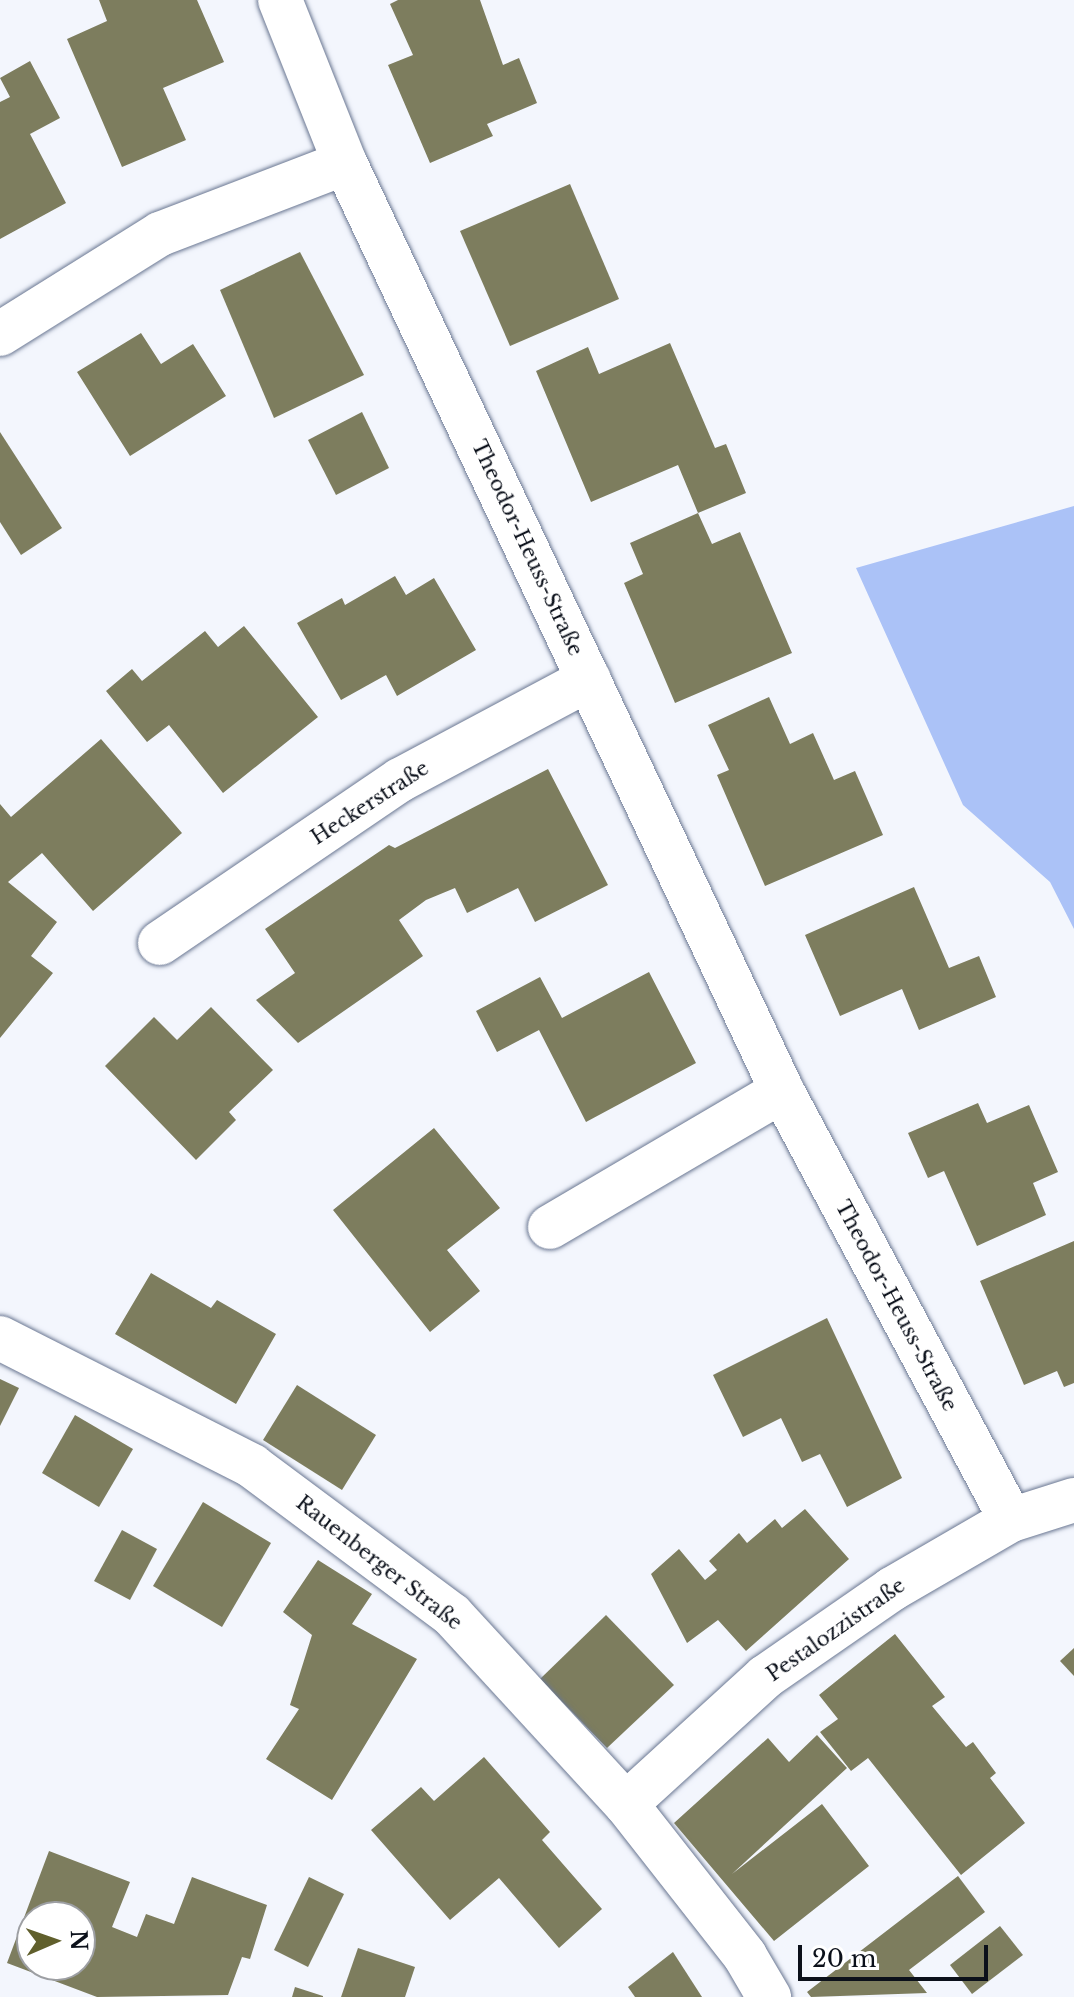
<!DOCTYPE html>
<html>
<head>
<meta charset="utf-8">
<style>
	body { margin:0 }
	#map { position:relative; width:1074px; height:1997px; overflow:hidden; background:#f3f6fd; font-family:"Libre Baskerville",serif }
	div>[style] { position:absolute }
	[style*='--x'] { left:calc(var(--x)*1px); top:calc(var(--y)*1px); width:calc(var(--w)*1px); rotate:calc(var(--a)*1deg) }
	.green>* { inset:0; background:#abc2f7 }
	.building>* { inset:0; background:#7d7d5e }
	.roads { filter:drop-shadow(0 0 2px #6a7792) drop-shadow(0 0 2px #6a7792) }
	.minor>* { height:44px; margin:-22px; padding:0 22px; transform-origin:22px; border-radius:22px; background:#fff }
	span { translate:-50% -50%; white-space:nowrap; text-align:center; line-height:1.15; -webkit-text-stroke:8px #fff; paint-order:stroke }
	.street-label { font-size:20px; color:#0b101a }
	.north { position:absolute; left:16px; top:1901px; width:80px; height:80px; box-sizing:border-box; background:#fff; border:2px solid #9d9fa3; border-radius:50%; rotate:88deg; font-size:22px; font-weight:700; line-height:32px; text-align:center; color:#0b101a }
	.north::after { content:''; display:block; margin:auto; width:28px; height:36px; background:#605f2c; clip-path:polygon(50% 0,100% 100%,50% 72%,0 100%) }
	.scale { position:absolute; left:798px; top:1945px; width:190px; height:36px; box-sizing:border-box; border:4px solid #0b101a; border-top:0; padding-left:10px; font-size:24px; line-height:28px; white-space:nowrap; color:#0b101a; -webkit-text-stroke:6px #fff; paint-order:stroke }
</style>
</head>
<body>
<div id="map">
	<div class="green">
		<div style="clip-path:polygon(1074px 506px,1074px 929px,1050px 882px,963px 805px,856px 568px)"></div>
	</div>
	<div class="building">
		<div style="clip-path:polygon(99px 0,197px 0,224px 62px,163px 88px,186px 140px,122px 167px,67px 39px,107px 21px)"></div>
		<div style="clip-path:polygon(398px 0,480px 0,503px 65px,519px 58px,537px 103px,487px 124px,493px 136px,430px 163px,388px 65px,413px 55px,390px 4px)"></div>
		<div style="clip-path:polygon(30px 61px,60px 118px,30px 134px,66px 203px,0 239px,0 102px,10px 97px,0 78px)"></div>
		<div style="clip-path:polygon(570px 184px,619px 299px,510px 346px,460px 231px)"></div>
		<div style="clip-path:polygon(300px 252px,364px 375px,274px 418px,220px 290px)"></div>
		<div style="clip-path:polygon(141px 333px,161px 364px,193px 344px,226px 396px,130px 456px,77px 372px)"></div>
		<div style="clip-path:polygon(670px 343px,715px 448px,726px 444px,746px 493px,698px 513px,678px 465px,591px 502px,536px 371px,588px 347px,599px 374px)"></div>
		<div style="clip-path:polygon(362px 412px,389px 468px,336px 495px,308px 440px)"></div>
		<div style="clip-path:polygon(0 432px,62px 528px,21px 555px,0 522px)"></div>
		<div style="clip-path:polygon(698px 513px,712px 544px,740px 532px,792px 653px,675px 703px,624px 583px,643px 574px,630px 543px)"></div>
		<div style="clip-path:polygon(395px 576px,406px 595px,434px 578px,476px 650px,397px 696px,386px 675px,341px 700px,297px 623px,342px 598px,345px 605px)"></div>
		<div style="clip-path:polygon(244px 626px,318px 717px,223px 793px,169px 725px,147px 742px,106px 691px,132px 669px,142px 681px,205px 631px,218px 647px)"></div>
		<div style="clip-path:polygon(769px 697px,790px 744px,813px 733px,834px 780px,855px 771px,883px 835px,765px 886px,717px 775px,729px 770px,708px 725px)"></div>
		<div style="clip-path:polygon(101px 739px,182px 833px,93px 911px,42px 853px,8px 882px,57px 922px,31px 956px,53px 973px,0 1038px,0 804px,11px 817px)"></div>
		<div style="clip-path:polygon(548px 769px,608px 885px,535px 922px,518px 888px,467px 913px,455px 888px,426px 900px,399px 920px,423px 956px,298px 1043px,256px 1000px,295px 973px,265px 929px,389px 845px,395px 848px)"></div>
		<div style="clip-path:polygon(914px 887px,949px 968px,979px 956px,996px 997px,919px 1030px,902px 989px,840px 1016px,805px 935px)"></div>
		<div style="clip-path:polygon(649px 972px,696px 1063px,586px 1122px,539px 1030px,497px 1052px,476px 1011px,540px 977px,562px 1018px)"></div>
		<div style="clip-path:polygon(211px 1007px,273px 1070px,229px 1112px,236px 1120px,196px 1160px,105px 1066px,154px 1017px,177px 1040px)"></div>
		<div style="clip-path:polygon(978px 1103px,987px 1123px,1029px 1105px,1058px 1172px,1033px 1183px,1046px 1215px,977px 1246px,944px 1171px,928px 1178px,908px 1133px)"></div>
		<div style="clip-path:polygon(434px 1128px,500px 1208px,447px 1250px,480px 1291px,430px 1332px,333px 1210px)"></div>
		<div style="clip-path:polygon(1074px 1241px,1074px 1383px,1064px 1387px,1057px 1371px,1024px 1385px,980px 1281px)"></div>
		<div style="clip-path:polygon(151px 1273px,211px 1308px,217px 1300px,276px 1334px,236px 1404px,115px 1334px)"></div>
		<div style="clip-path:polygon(827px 1318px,902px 1478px,847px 1507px,820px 1454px,802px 1462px,781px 1418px,743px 1437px,713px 1375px)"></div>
		<div style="clip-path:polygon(0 1379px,19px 1388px,0 1426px)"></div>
		<div style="clip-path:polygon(297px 1385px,376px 1435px,342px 1490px,263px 1440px)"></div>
		<div style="clip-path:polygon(75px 1415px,133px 1449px,99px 1507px,42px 1473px)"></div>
		<div style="clip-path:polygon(203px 1502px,271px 1543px,222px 1627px,153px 1586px)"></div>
		<div style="clip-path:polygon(805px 1509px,849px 1559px,746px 1651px,718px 1620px,687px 1643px,651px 1574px,679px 1549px,705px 1580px,717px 1570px,709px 1561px,739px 1533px,747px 1543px,775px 1519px,782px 1528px)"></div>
		<div style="clip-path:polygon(122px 1530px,157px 1549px,130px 1600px,94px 1581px)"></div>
		<div style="clip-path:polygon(318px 1560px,372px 1594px,352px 1624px,417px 1659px,332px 1800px,266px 1759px,299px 1709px,290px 1705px,312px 1635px,283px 1612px)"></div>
		<div style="clip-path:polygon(606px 1615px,674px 1685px,607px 1748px,540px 1679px)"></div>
		<div style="clip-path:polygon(895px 1634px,945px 1697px,932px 1706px,966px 1747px,973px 1742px,996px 1773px,990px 1778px,1025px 1823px,961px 1875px,868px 1758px,851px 1771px,820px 1732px,838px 1719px,819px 1695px)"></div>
		<div style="clip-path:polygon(1074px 1648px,1074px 1676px,1060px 1661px)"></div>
		<div style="clip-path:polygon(817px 1735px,847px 1768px,732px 1874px,822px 1804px,869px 1866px,774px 1941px,674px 1823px,768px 1738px,789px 1762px)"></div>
		<div style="clip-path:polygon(484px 1757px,550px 1832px,542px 1840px,602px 1909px,559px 1948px,499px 1878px,450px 1920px,371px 1830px,421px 1787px,434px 1801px)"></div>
		<div style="clip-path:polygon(evenodd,49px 1851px,130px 1882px,112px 1927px,137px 1937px,146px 1914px,174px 1924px,192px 1877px,267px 1905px,250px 1959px,242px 1957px,228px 1995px,97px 1997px,7px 1963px,49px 1851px,32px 1917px,80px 1917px,80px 1965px,32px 1965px,32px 1917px)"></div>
		<div style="clip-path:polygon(958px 1876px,985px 1912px,909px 1970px,927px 1993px,811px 1997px,807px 1992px)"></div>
		<div style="clip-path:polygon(309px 1877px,344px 1894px,308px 1967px,274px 1950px)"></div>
		<div style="clip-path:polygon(1000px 1926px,1023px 1955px,972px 1994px,950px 1965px)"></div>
		<div style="clip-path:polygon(358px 1948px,415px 1967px,405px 1997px,341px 1997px)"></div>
		<div style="clip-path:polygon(673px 1952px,702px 1997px,635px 1997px,628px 1987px)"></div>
		<div style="clip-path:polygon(295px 1987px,323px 1996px,323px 1997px,292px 1997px)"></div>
	</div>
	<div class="roads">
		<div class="minor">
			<div style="--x:280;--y:0;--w:175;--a:68.3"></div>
			<div style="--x:345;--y:163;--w:1026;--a:64.78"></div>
			<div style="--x:782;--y:1091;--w:486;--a:61.9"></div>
			<div style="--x:0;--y:334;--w:189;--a:-32"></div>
			<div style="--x:160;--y:234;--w:198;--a:-21"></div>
			<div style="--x:160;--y:943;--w:290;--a:-34.2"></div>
			<div style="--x:400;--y:780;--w:214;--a:-28.1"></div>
			<div style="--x:550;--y:1227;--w:269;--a:-30.4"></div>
			<div style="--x:0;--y:1338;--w:283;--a:26.9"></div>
			<div style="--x:252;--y:1466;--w:249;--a:36.7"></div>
			<div style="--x:452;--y:1615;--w:257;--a:47.4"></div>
			<div style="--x:626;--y:1804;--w:193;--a:51.9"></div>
			<div style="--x:745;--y:1956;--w:48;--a:59.7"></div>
			<div style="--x:626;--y:1804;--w:188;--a:-42.4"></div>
			<div style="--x:765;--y:1677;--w:155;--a:-34.7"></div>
			<div style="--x:892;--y:1589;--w:138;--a:-30.1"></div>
			<div style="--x:1011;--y:1520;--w:66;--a:-17.6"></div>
		</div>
	</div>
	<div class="street-label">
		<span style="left:527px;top:548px;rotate:65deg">Theodor-Heuss-Straße</span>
		<span style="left:370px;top:803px;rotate:-33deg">Heckerstraße</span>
		<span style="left:896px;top:1306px;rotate:62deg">Theodor-Heuss-Straße</span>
		<span style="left:379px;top:1563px;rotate:38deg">Rauenberger Straße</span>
		<span style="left:836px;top:1630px;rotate:-35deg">Pestalozzistraße</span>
	</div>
	<div class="north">N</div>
	<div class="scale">20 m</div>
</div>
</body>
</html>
